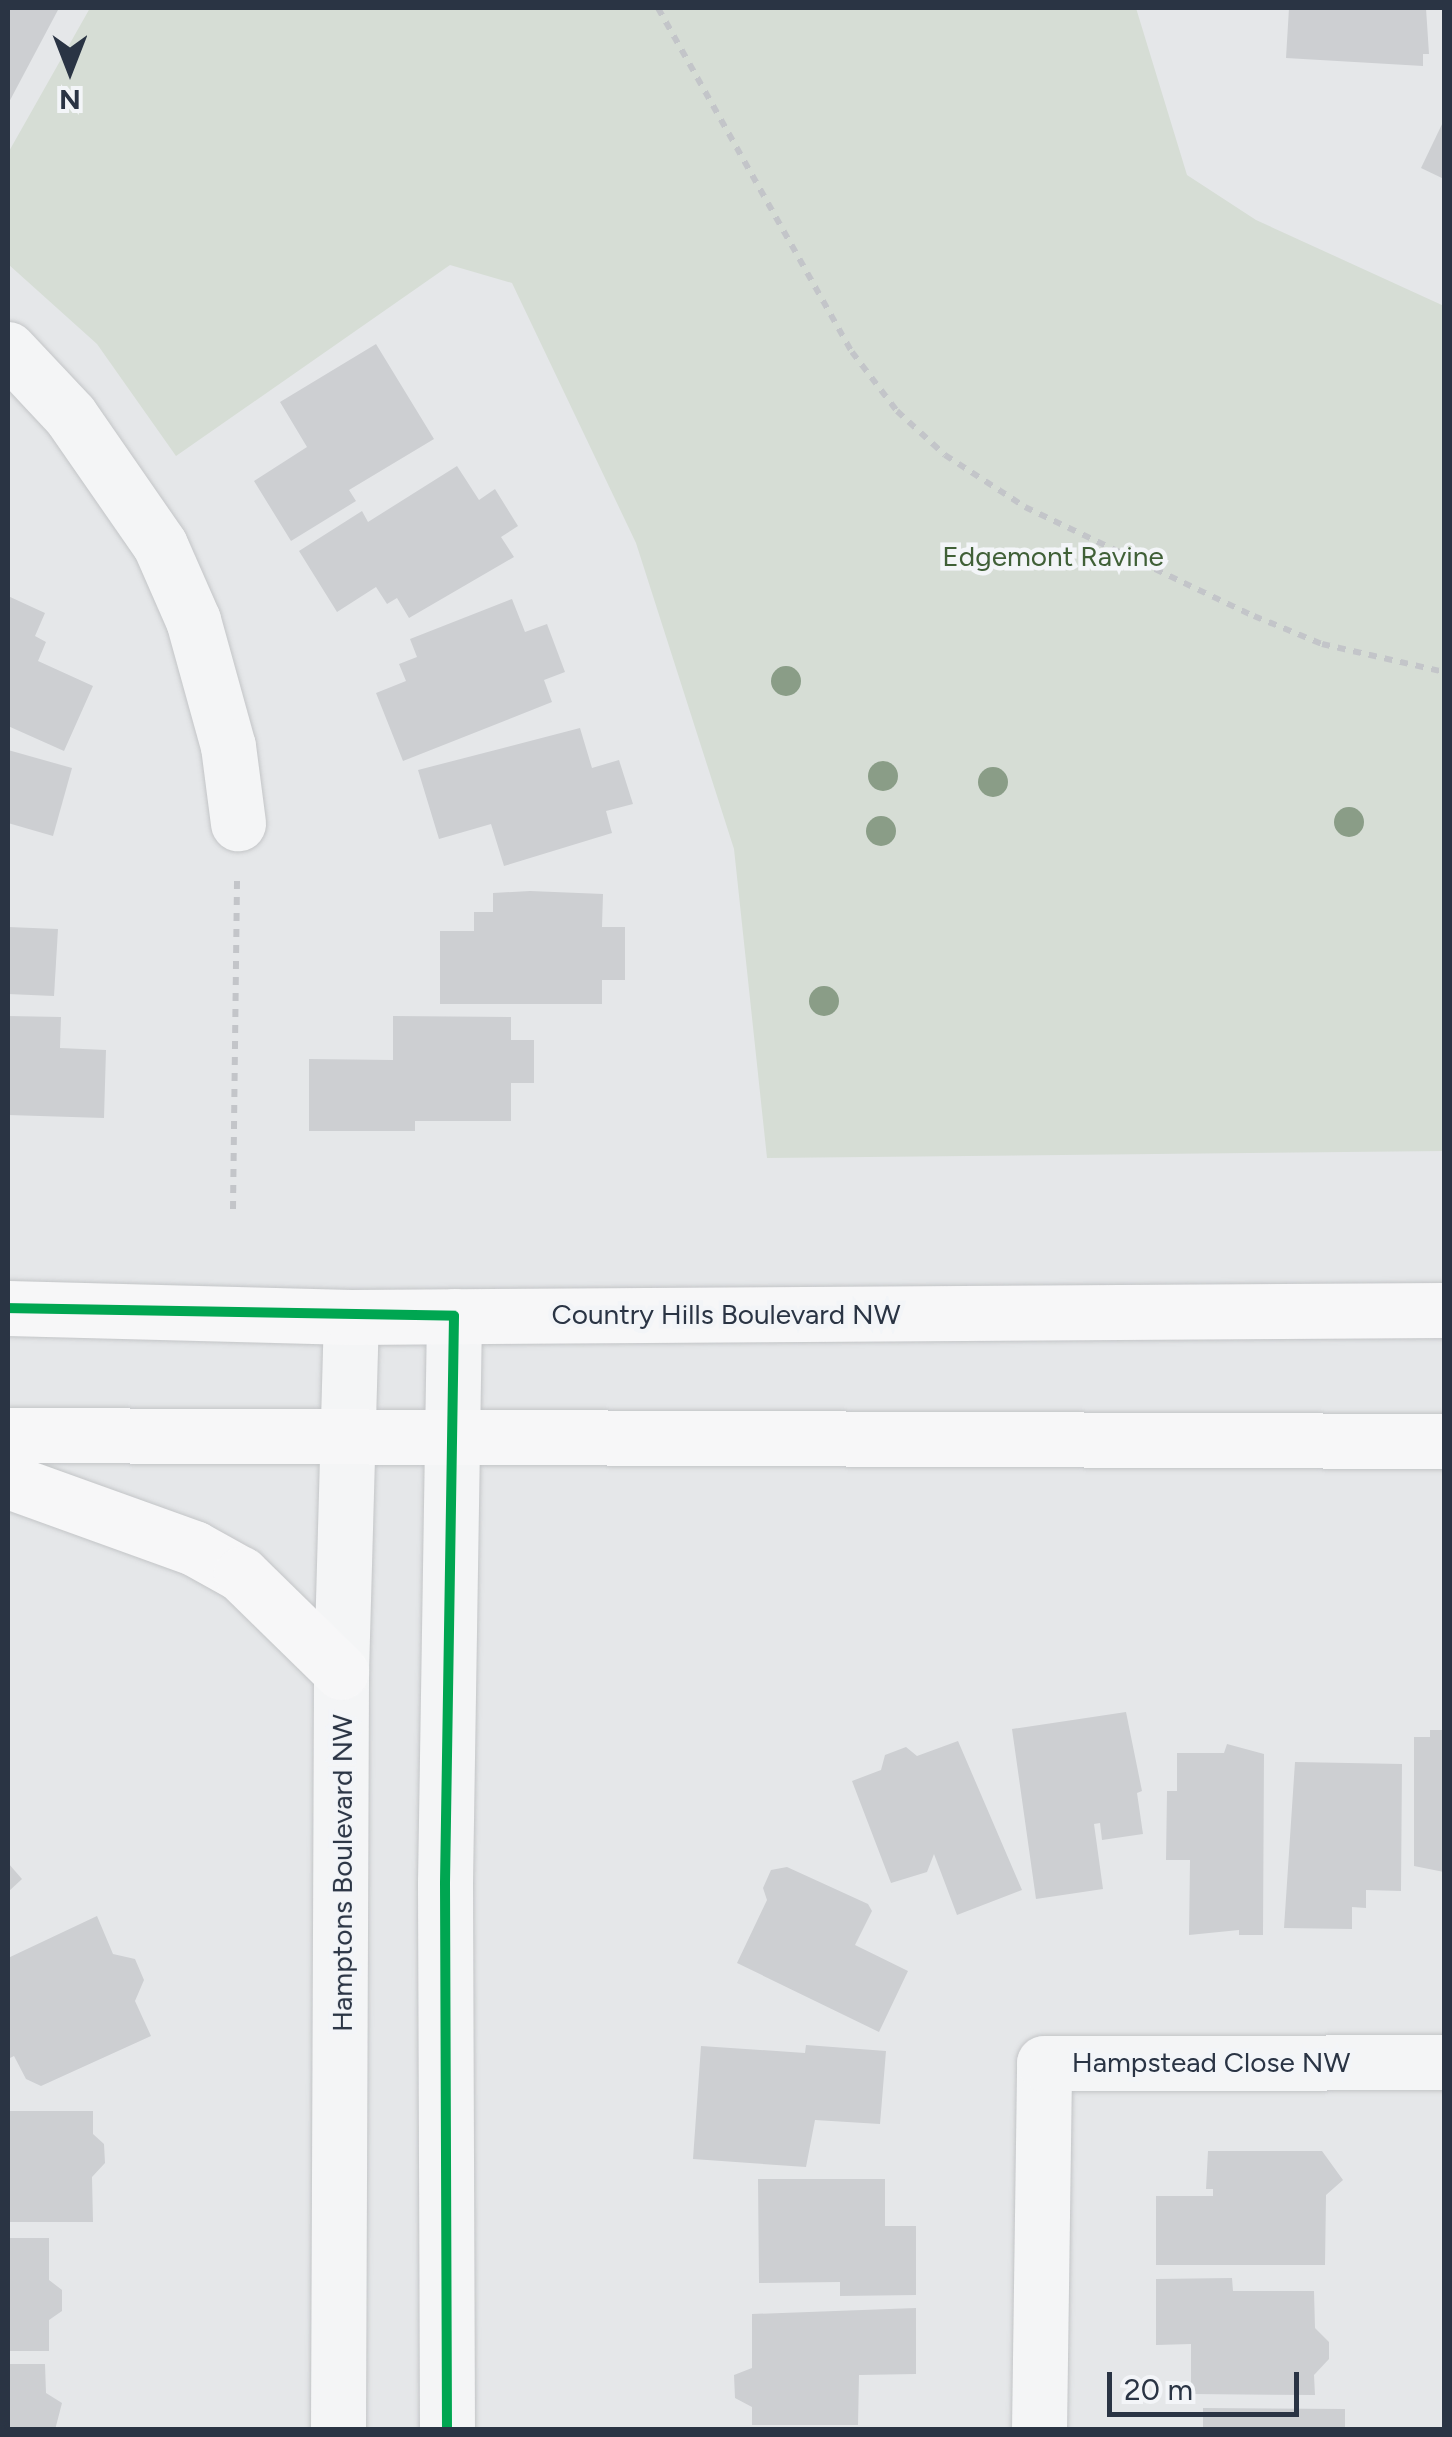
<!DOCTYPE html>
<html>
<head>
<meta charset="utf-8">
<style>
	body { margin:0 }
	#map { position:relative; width:1452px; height:2437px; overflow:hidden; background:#e5e7e9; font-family:Figtree,sans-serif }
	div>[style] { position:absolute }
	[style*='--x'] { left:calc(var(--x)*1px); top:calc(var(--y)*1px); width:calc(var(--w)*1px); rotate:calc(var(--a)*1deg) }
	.green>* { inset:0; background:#d6ddd5 }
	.building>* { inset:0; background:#cdcfd2 }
	.path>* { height:6px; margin-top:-3px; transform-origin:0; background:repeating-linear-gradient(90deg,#c3c5c9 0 8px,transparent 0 16px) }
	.roads { filter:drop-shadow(0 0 2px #c3c5c7) drop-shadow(0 0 2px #c3c5c7) }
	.minor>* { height:55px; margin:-27.5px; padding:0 27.5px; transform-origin:27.5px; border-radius:27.5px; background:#f4f5f6 }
	.major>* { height:55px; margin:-27.5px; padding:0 27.5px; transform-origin:27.5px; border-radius:27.5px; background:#f7f7f8 }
	.bus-1>* { height:10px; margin:-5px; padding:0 5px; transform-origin:5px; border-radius:5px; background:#00a651 }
	.trees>* { width:30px; height:30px; margin:-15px; border-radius:50%; background:#8a9d87 }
	span { translate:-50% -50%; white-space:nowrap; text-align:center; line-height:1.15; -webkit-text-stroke:9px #f3f5f8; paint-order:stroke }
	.park-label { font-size:28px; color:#406037 }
	.street-label { font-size:28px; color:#2a3444 }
	.frame { position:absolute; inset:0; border:10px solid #2a3444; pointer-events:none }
	.north { position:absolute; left:20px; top:20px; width:100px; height:100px; -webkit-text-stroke:8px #f3f5f8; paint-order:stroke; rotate:180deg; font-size:28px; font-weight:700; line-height:40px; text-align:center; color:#2a3444 }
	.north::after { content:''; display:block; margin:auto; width:35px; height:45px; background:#2a3444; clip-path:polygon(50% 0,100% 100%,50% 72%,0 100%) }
	.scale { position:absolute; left:1107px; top:2372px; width:192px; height:45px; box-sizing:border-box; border:5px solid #2a3444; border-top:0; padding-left:12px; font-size:30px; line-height:35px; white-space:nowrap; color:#2a3444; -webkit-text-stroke:8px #f3f5f8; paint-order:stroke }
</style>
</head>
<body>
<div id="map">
	<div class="green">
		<div style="clip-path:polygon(90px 8px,1136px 8px,1187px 175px,1256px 220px,1444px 306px,1444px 1151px,767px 1158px,734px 849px,636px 543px,512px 283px,450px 265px,176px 456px,97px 344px,8px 264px,8px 153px)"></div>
	</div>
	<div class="building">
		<div style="clip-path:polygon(8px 8px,59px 8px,8px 104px)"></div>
		<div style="clip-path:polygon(1289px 8px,1426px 8px,1429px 54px,1423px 54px,1423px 66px,1286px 58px)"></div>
		<div style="clip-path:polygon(1444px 120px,1444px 179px,1421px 168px)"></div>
		<div style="clip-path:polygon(376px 344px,434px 439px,349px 490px,356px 501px,291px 541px,254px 481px,307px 447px,280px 402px)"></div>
		<div style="clip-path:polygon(457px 466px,479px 500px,495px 489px,518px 526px,501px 537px,514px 557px,409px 618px,397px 598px,387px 604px,376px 587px,337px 612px,299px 551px,362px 511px,368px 522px)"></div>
		<div style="clip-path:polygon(8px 596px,45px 613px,35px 636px,46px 642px,38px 661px,93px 686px,64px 751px,8px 726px)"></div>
		<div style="clip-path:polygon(512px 599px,525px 632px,547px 624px,565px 672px,544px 680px,552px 702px,403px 761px,376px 693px,406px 681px,399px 664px,417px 657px,410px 639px)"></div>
		<div style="clip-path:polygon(580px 728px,592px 768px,619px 760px,633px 804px,606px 811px,612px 833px,504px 866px,491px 824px,439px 839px,418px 770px)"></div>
		<div style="clip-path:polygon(8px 750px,72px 768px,53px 836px,8px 823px)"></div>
		<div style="clip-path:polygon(530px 891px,603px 894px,602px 927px,625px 927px,625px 980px,602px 980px,602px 1004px,440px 1004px,440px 931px,474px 931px,474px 912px,493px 912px,493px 893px)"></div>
		<div style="clip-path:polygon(8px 927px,58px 929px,54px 996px,8px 994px)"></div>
		<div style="clip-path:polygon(8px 1016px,61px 1017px,60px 1048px,106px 1050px,104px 1118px,8px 1115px)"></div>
		<div style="clip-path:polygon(393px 1016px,511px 1017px,511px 1040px,534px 1040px,534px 1083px,511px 1083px,511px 1121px,415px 1121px,415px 1131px,309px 1131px,309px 1059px,393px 1060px)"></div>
		<div style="clip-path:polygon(1126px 1712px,1142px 1791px,1137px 1793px,1143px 1834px,1102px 1840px,1100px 1823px,1094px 1824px,1103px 1889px,1036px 1899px,1012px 1729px)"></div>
		<div style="clip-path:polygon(1430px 1730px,1444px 1730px,1444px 1872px,1414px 1866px,1414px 1737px,1430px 1737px)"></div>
		<div style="clip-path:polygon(958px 1741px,1022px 1890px,957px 1915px,934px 1854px,927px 1872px,891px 1883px,852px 1781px,881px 1770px,885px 1755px,906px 1747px,917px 1756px)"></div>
		<div style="clip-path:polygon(1227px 1744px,1264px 1754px,1263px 1935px,1239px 1935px,1239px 1930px,1189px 1935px,1190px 1860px,1166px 1860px,1167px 1791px,1177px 1791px,1177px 1753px,1224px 1753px)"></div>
		<div style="clip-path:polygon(1295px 1762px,1402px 1764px,1401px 1891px,1366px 1890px,1366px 1908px,1352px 1907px,1352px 1929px,1284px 1928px)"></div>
		<div style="clip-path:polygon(8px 1863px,22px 1879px,8px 1892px)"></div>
		<div style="clip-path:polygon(787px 1867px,868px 1904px,872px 1911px,855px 1945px,908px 1971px,879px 2032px,737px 1963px,767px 1900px,763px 1888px,771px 1870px)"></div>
		<div style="clip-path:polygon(97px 1916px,113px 1954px,135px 1959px,144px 1980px,135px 2001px,151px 2036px,41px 2086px,26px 2079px,14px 2056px,8px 2059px,8px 1958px)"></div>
		<div style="clip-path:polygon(806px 2045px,886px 2051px,880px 2124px,815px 2120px,806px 2167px,693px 2159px,701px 2046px,805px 2053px)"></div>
		<div style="clip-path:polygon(8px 2111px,93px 2111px,93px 2134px,104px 2144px,105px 2163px,92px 2177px,93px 2222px,8px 2222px)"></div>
		<div style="clip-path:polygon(1208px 2151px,1322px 2151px,1343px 2180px,1326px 2195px,1325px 2265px,1156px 2265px,1156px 2196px,1213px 2196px,1213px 2189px,1206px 2189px)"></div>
		<div style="clip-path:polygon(758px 2179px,885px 2179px,885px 2226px,916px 2226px,916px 2295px,840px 2296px,840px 2282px,759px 2283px)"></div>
		<div style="clip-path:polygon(8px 2238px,49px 2238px,49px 2280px,62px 2290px,62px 2311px,49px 2320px,49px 2351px,8px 2351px)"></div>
		<div style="clip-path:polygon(1232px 2278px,1233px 2291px,1314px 2291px,1315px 2328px,1329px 2342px,1329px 2359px,1314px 2375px,1315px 2395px,1191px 2394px,1191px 2344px,1156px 2345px,1156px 2279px)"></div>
		<div style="clip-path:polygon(916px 2308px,916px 2374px,859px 2375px,858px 2425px,752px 2425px,752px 2407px,735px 2398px,734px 2375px,752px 2368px,752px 2314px)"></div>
		<div style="clip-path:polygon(8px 2364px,45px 2364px,46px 2393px,62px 2403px,55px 2430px,8px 2430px)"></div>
		<div style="clip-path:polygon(1203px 2408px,1345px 2409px,1345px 2430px,1203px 2430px)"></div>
	</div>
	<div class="path">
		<div style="--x:658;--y:8;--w:395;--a:60.6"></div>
		<div style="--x:852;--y:352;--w:74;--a:52.7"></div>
		<div style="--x:897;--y:411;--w:65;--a:42.5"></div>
		<div style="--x:945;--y:455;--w:95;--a:33"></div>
		<div style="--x:1025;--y:507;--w:254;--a:25.5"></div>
		<div style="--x:1254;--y:616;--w:74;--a:22.4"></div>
		<div style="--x:1322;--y:644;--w:125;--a:12.9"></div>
		<div style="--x:233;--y:1209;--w:329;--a:-89.3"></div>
	</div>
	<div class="roads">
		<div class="minor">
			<div style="--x:8;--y:349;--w:91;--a:46.8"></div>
			<div style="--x:70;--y:415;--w:158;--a:55.3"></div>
			<div style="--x:160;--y:545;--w:82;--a:66.3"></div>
			<div style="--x:193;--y:620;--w:131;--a:74.5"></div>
			<div style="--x:228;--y:746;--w:78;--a:82.6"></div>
			<div style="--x:338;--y:2430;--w:758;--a:-89.77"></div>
			<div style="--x:341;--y:1672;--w:355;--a:-88.4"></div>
			<div style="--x:447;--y:2430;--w:547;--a:-90.21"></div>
			<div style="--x:445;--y:1883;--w:567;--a:-89.09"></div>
			<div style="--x:1039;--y:2430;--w:367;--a:-89.2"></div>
			<div style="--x:1044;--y:2063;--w:400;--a:-0.1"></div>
		</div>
		<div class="major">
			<div style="--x:8;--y:1308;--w:343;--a:1.5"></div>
			<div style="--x:351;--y:1317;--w:1093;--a:-0.37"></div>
			<div style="--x:8;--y:1435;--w:1436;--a:0.24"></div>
			<div style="--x:8;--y:1481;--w:198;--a:19.8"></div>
			<div style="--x:194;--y:1548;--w:54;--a:29"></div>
			<div style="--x:241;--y:1574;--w:140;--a:44.4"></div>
		</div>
	</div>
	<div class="bus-1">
		<div style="--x:8;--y:1308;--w:446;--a:1"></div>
		<div style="--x:454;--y:1316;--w:567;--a:90.91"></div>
		<div style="--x:445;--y:1883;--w:547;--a:89.79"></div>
	</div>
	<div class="trees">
		<div style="left:786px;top:681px"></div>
		<div style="left:883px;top:776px"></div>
		<div style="left:993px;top:782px"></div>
		<div style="left:1349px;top:822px"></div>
		<div style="left:881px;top:831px"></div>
		<div style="left:824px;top:1001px"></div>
	</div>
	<div class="park-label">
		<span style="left:1053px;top:556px">Edgemont Ravine</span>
	</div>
	<div class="street-label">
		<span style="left:726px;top:1314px">Country Hills Boulevard NW</span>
		<span style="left:342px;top:1873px;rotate:-90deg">Hamptons Boulevard NW</span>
		<span style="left:1211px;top:2062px">Hampstead Close NW</span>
	</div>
	<div class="frame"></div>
	<div class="north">N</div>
	<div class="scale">20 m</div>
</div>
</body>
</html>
